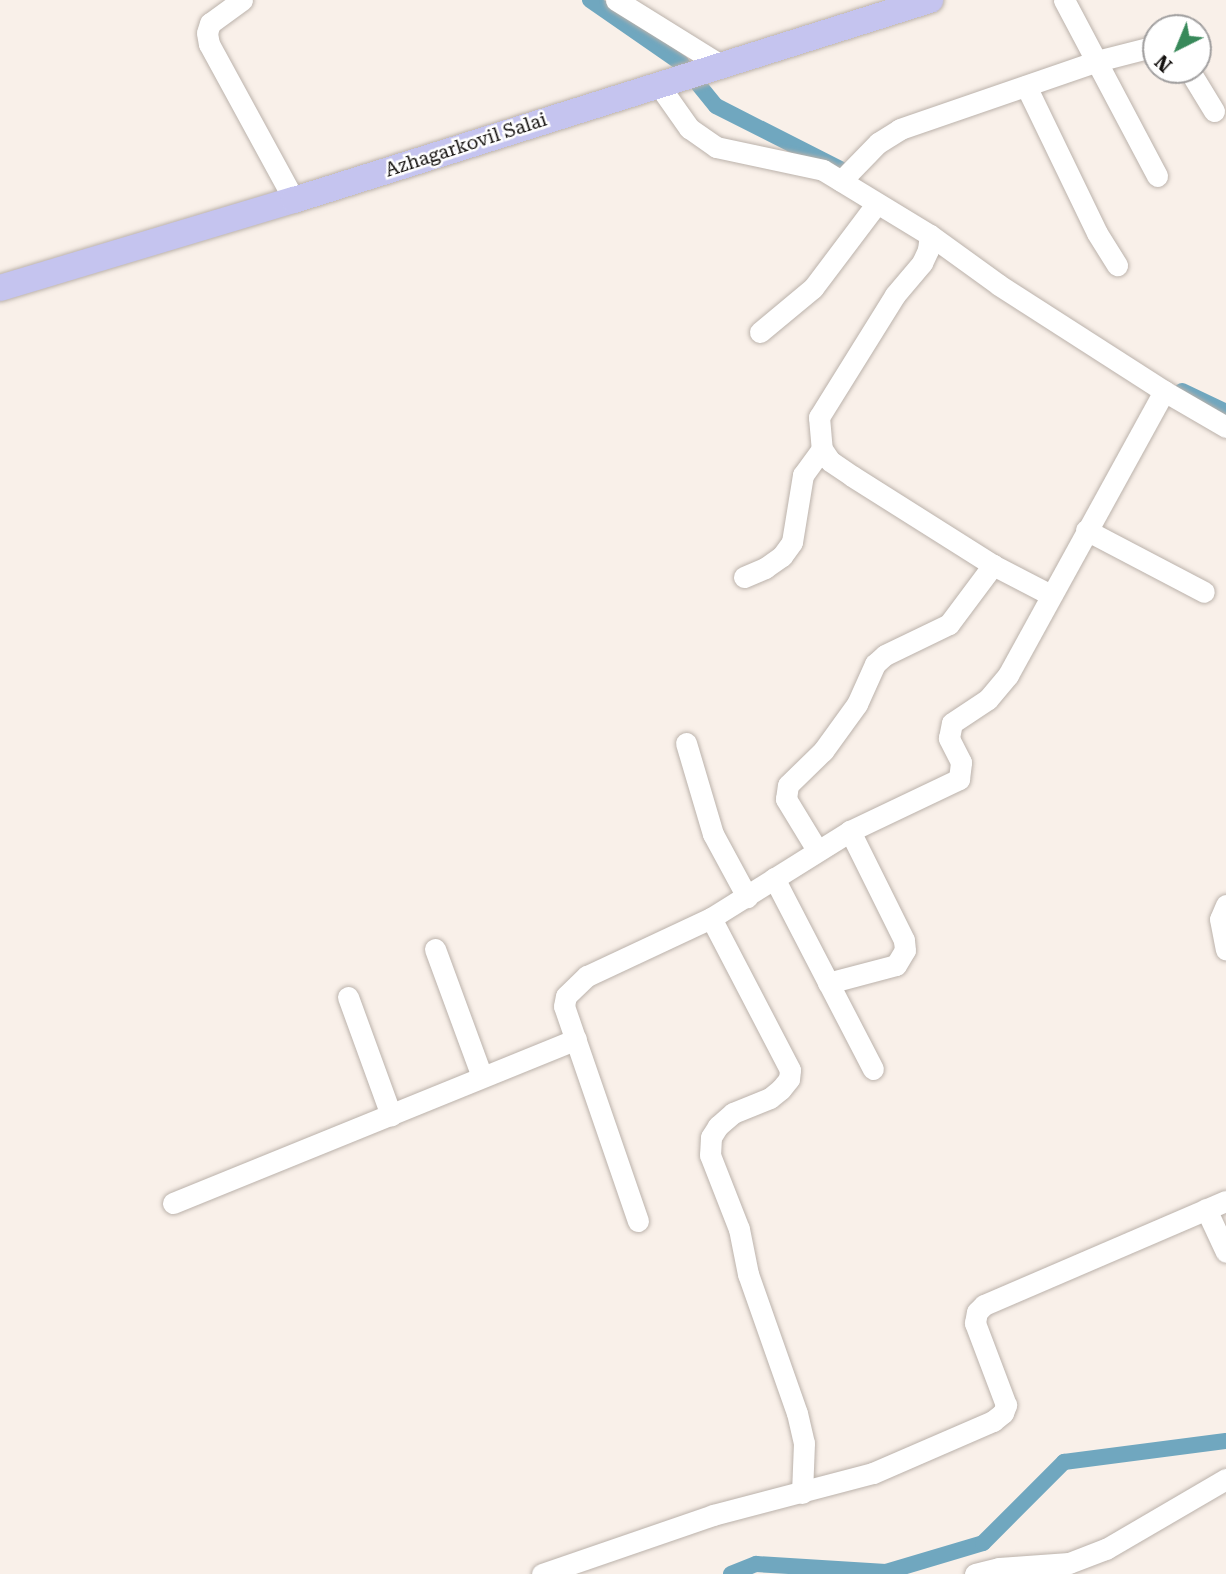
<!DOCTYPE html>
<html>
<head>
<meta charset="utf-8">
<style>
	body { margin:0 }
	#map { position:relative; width:1226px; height:1574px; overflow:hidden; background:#f9f0e9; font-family:"Roboto Serif",serif }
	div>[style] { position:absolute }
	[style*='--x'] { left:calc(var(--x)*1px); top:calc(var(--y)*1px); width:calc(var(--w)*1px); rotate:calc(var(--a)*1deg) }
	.canal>* { height:16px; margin:-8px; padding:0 8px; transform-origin:8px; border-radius:8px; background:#70a7bf }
	.roads { filter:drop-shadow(0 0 2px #bbb2ab) drop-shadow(0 0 2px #bbb2ab) }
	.minor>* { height:21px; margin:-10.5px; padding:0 10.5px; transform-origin:10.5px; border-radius:10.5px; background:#fff }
	.major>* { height:26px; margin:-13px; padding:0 13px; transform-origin:13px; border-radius:13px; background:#c5c4ef }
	span { translate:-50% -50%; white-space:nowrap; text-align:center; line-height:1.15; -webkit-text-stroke:5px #fff; paint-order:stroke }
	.street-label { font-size:19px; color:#13100e }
	.north { position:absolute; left:1142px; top:14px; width:70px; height:70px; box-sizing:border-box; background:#fff; border:2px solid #a19f9f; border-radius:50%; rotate:223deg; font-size:19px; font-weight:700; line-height:28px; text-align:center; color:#13100e }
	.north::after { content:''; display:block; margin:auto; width:24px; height:32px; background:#38895a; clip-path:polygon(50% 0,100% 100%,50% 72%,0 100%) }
</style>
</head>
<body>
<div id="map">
	<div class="canal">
		<div style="--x:590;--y:0;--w:111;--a:34.7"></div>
		<div style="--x:681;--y:63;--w:55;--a:50.9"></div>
		<div style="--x:716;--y:106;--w:139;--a:26.9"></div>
		<div style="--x:1182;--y:391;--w:49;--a:25.5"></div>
		<div style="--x:731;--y:1574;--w:27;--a:-22"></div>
		<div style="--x:756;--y:1564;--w:130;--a:3.5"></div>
		<div style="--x:886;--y:1572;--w:101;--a:-16.6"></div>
		<div style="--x:983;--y:1543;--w:115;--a:-45"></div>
		<div style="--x:1064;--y:1462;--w:163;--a:-7.4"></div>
	</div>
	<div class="roads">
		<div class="minor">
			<div style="--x:242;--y:0;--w:39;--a:144"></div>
			<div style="--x:210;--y:23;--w:10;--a:107"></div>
			<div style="--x:207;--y:33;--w:11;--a:80"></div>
			<div style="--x:209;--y:44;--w:178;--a:61.4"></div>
			<div style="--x:616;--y:0;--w:123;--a:31.8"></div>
			<div style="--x:1064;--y:0;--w:199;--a:62.1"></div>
			<div style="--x:1189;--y:70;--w:48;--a:58.6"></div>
			<div style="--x:658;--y:84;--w:54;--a:54.8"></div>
			<div style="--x:689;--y:128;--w:33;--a:35"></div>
			<div style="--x:716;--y:147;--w:109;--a:12.1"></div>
			<div style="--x:823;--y:170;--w:125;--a:31.3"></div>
			<div style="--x:930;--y:235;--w:85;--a:35.9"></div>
			<div style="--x:999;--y:285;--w:196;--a:32.7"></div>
			<div style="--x:1164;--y:391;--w:72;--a:30.1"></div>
			<div style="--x:1026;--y:86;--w:163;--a:64.2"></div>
			<div style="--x:1097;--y:233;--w:38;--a:58"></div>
			<div style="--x:841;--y:181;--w:53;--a:-45.8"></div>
			<div style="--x:878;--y:143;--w:26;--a:-32"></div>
			<div style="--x:900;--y:129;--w:208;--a:-19"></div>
			<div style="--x:1097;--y:61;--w:61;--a:-14.3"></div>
			<div style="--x:930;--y:235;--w:15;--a:98"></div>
			<div style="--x:928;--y:250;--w:14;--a:115"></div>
			<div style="--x:922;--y:263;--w:42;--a:130.2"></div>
			<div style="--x:895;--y:295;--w:144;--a:121.9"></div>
			<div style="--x:819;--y:417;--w:32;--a:85"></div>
			<div style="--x:822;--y:449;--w:14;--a:56"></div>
			<div style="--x:830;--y:461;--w:27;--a:34"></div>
			<div style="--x:852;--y:476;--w:167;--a:32.3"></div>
			<div style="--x:993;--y:565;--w:63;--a:27.4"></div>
			<div style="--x:760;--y:332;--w:69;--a:-39.7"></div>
			<div style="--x:813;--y:288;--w:106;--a:-53"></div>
			<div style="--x:1086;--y:530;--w:133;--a:27.7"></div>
			<div style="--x:744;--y:577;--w:23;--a:-23"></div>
			<div style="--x:765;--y:568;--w:21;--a:-35"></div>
			<div style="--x:782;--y:556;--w:17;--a:-54"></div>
			<div style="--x:792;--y:542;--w:68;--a:-80.7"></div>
			<div style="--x:803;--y:475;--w:32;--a:-54"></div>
			<div style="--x:686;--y:743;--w:95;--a:73.5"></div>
			<div style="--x:713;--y:834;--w:72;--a:61.6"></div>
			<div style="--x:817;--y:850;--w:60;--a:-121.3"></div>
			<div style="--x:786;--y:799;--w:14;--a:-82"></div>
			<div style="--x:788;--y:785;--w:49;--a:-44.2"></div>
			<div style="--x:823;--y:751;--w:58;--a:-54.1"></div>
			<div style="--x:857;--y:704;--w:44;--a:-65.8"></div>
			<div style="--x:875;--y:664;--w:13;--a:-42"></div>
			<div style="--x:885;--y:655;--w:71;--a:-25.8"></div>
			<div style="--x:949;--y:624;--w:74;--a:-53.3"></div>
			<div style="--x:774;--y:878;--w:215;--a:62.6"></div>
			<div style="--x:1226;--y:905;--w:15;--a:113"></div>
			<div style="--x:1220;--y:919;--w:31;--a:79"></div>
			<div style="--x:711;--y:918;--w:171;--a:62.5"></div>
			<div style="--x:790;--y:1070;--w:9;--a:96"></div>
			<div style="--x:789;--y:1079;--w:13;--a:129"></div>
			<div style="--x:781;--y:1089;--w:14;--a:141"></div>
			<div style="--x:770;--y:1098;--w:40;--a:158"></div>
			<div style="--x:733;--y:1113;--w:20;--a:139"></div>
			<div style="--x:718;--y:1126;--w:13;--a:122"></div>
			<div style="--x:711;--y:1137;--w:18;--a:93"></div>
			<div style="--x:710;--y:1155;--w:79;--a:68.6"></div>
			<div style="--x:739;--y:1229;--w:46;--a:78.7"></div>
			<div style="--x:748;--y:1274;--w:147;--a:70.6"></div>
			<div style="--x:797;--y:1413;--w:31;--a:77"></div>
			<div style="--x:804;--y:1443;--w:50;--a:92.3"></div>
			<div style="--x:435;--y:949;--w:136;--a:69.8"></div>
			<div style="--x:828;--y:983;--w:70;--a:-14.8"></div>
			<div style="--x:896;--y:965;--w:17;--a:-59"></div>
			<div style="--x:905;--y:950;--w:10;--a:-96"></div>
			<div style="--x:904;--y:940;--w:122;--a:-116.4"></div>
			<div style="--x:348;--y:997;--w:126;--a:70"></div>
			<div style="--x:173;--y:1203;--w:435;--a:-22.1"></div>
			<div style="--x:1206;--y:1209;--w:47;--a:65.1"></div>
			<div style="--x:638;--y:1221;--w:227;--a:-109"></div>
			<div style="--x:564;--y:1006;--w:10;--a:-79"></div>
			<div style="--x:566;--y:996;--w:29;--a:-44"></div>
			<div style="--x:587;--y:976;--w:137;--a:-25.1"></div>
			<div style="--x:711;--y:918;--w:164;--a:-32"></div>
			<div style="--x:850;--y:831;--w:121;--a:-25.5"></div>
			<div style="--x:959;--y:779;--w:17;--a:-83"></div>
			<div style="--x:961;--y:762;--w:27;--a:-117"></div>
			<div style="--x:949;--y:738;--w:15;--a:-79"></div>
			<div style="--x:952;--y:723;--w:43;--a:-33.7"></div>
			<div style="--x:988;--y:699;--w:31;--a:-50"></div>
			<div style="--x:1008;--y:675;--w:324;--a:-61.2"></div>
			<div style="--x:542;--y:1574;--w:181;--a:-19"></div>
			<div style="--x:713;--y:1515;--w:165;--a:-14.7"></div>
			<div style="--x:873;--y:1473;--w:131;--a:-23.4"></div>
			<div style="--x:993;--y:1421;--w:13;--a:-39"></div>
			<div style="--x:1003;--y:1413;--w:9;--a:-69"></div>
			<div style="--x:1006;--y:1405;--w:88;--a:-110.7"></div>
			<div style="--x:975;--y:1323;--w:11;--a:-80"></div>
			<div style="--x:977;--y:1312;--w:10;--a:-45"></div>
			<div style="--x:984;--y:1305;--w:263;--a:-23.3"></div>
			<div style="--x:975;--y:1574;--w:25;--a:-14"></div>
			<div style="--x:999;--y:1568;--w:70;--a:-4.1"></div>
			<div style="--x:1069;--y:1563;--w:40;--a:-21"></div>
			<div style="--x:1106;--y:1549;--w:139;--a:-30.3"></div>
		</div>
		<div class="major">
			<div style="--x:0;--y:288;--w:307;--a:-16.7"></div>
			<div style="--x:294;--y:200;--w:667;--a:-17.46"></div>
		</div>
	</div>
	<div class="street-label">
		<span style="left:466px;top:145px;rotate:-18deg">Azhagarkovil Salai</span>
	</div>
	<div class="north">N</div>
</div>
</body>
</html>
